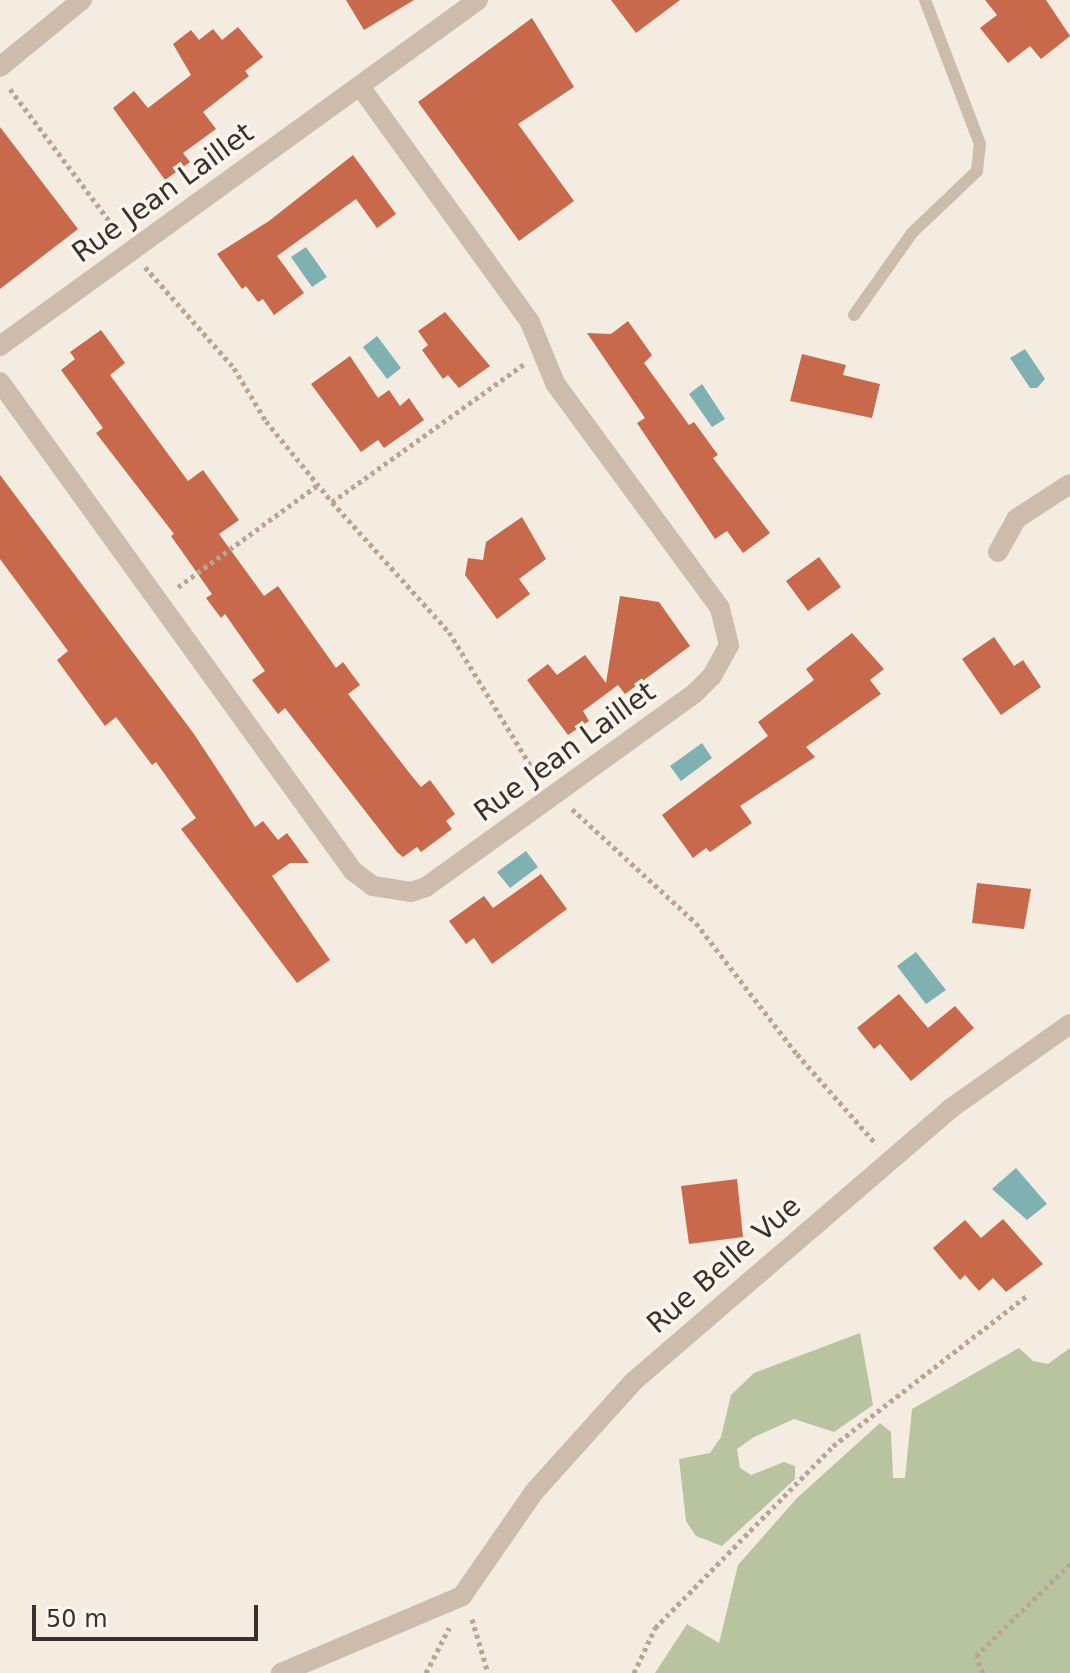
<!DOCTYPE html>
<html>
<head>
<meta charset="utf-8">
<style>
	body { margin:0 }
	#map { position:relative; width:1070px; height:1673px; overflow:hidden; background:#f4ebe1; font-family:"DejaVu Sans",sans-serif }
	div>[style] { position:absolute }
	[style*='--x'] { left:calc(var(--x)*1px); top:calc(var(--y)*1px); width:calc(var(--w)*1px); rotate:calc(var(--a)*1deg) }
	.green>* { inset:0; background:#b8c4a0 }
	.water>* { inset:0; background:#7fb0b2 }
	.building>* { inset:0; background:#c8694b }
	.path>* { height:5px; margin-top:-2.5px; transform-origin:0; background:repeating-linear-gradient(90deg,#b9a596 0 4px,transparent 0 8px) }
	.service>* { height:12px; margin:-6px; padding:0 6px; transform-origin:6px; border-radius:6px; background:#cdbbac }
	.minor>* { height:20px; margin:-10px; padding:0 10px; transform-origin:10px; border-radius:10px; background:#cdbbac }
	span { translate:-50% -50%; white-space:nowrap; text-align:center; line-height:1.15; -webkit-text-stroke:7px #fbf5ee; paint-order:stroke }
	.street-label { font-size:28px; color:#3b302b }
	.scale { position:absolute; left:32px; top:1605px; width:226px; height:36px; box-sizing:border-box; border:4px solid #3b302b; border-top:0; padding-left:10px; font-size:24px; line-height:28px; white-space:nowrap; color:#3b302b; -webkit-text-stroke:6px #fbf5ee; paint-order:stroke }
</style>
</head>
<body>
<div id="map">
	<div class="green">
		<div style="clip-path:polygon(860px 1333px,873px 1405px,834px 1432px,794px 1419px,754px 1437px,737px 1449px,740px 1468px,751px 1475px,784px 1462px,795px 1466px,795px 1479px,722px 1546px,696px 1536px,686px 1521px,679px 1459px,710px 1453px,721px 1437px,731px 1395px,754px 1373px)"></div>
		<div style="clip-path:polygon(1019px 1348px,1033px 1361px,1048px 1364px,1070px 1348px,1070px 1673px,655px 1673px,687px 1624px,719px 1643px,738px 1565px,797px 1498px,880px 1423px,891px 1432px,893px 1478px,905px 1478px,912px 1409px)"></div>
	</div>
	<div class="water">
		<div style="clip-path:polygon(306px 247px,327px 277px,312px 287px,291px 257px)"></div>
		<div style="clip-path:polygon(377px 336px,401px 368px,387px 379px,363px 347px)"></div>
		<div style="clip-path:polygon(1025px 349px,1045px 379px,1037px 388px,1030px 388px,1010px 358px)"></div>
		<div style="clip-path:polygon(702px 384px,725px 419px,712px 427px,689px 394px)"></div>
		<div style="clip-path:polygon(702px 743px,712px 758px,681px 781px,670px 766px)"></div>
		<div style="clip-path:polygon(526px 851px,538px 867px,510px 888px,497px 872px)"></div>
		<div style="clip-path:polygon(916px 952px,946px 990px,926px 1004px,897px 966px)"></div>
		<div style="clip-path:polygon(1016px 1168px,1047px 1204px,1027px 1220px,992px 1189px)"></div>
	</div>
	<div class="building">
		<div style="clip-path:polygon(346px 0,414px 0,364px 30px)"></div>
		<div style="clip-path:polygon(611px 0,680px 0,636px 33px)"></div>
		<div style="clip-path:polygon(985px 0,1046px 0,1070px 36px,1041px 59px,1030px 46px,1008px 63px,980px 28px,997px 15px)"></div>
		<div style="clip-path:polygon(532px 18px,574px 87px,518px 124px,574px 201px,519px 241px,418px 102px)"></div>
		<div style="clip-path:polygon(238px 27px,263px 57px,245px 71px,249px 76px,203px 112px,216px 129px,183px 153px,190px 162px,165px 180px,113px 108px,134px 91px,148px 108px,191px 75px,173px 44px,191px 30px,199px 40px,213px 29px,222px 40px)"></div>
		<div style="clip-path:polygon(0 127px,78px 229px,0 289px)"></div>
		<div style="clip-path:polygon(353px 155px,396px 214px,377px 228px,356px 199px,277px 256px,304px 293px,274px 315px,263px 299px,258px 302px,246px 286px,242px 289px,217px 254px,269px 221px)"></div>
		<div style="clip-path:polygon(445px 312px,490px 366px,459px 388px,448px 375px,443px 379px,422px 350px,428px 345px,418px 331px)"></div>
		<div style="clip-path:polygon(628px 321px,652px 355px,644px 363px,689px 425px,694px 422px,718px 455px,713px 458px,770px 533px,743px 553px,727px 531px,715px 539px,688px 499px,637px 423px,645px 418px,587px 333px,611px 334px)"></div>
		<div style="clip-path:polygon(101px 330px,125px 363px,110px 375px,168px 454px,188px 481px,203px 470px,239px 520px,219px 534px,264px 596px,278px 586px,336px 668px,343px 662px,360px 685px,348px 694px,411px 775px,421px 787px,430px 780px,455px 814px,446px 821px,452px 829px,421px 852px,417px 847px,403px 857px,397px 852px,285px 708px,278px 714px,252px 680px,265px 671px,225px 614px,221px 618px,206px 598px,212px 594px,171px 536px,174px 534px,96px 433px,103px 428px,61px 370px,75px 359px,70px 352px)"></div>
		<div style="clip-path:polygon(802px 354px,846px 365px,843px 375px,880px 384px,872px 418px,790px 401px)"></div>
		<div style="clip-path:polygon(350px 356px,378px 398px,389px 390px,400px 406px,409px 398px,424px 420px,384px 448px,378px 440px,361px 452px,311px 384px)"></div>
		<div style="clip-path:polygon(0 475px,194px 734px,255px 827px,263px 821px,278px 840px,287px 833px,309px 863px,290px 863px,272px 876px,330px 960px,297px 983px,181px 829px,196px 818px,156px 762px,152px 765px,116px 717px,105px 726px,57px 660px,68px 651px,0 559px)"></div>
		<div style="clip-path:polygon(522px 517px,546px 559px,519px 579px,530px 594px,497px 619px,465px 575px,468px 558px,483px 560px,486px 542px)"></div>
		<div style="clip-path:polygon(819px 557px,841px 587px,808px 611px,786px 581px)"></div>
		<div style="clip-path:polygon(620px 596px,659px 602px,690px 646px,625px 694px,618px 685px,583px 711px,589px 721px,568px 735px,527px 680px,548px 664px,557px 675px,585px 655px,606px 683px)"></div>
		<div style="clip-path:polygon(852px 633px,884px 669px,870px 680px,881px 694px,806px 747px,815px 757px,740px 806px,752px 823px,710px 852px,706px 848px,693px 858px,662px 815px,768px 736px,758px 722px,814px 680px,806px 669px)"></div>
		<div style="clip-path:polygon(994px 637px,1014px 666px,1023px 660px,1041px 687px,1001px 715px,962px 659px)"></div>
		<div style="clip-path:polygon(541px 874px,567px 909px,492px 964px,474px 938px,466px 944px,449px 921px,484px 896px,493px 908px)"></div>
		<div style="clip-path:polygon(977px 883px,1031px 889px,1024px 929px,972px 923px)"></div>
		<div style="clip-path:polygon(899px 994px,928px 1028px,955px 1006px,974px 1028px,911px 1081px,880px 1044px,874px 1049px,857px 1028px)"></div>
		<div style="clip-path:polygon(737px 1179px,743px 1237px,689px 1244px,681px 1186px)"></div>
		<div style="clip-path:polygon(1003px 1219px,1043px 1264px,1006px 1292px,993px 1278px,979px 1291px,965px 1275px,960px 1280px,933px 1248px,965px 1220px,981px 1238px)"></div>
	</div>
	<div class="path">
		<div style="--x:10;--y:89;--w:178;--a:53"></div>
		<div style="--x:145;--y:267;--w:135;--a:48.6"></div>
		<div style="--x:234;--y:368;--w:62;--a:58.9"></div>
		<div style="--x:266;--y:421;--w:104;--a:50.8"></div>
		<div style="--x:332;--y:502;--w:236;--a:-35.7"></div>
		<div style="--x:332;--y:502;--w:175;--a:48"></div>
		<div style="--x:449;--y:632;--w:171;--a:58.6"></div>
		<div style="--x:178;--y:587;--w:175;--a:-36.1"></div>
		<div style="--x:572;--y:809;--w:168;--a:42.6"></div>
		<div style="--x:696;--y:923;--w:165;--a:52.4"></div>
		<div style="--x:797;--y:1054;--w:120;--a:48.7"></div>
		<div style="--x:472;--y:1619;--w:56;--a:73.5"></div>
		<div style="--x:426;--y:1673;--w:51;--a:-62.9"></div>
		<div style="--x:634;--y:1673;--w:50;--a:-65"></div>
		<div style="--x:655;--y:1628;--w:255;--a:-45.6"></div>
		<div style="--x:833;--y:1446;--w:247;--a:-37.8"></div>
		<div style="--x:983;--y:1673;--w:18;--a:-112"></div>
		<div style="--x:976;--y:1656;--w:132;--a:-44.4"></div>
	</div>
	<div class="service">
		<div style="--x:854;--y:315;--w:100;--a:-54.7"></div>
		<div style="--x:912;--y:233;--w:90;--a:-43.6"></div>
		<div style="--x:977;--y:171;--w:27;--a:-84"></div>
		<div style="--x:980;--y:144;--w:154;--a:-110.9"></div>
	</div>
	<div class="minor">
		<div style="--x:0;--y:67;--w:106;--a:-39.3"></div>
		<div style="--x:0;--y:346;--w:590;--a:-35.9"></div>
		<div style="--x:0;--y:382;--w:603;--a:54.18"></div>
		<div style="--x:353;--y:871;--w:25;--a:37"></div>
		<div style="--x:373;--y:886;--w:38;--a:9"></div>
		<div style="--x:411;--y:892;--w:16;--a:-18"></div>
		<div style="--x:426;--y:887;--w:332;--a:-35.8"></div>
		<div style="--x:695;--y:693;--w:24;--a:-45"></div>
		<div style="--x:712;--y:676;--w:35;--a:-61"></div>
		<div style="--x:729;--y:645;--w:38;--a:-104"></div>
		<div style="--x:720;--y:608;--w:279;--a:-126.3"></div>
		<div style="--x:555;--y:383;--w:66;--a:-112.3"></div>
		<div style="--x:530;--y:322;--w:291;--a:-125.8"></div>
		<div style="--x:998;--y:552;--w:38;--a:-61"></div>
		<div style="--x:1016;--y:519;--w:64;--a:-32.9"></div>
		<div style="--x:281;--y:1673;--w:197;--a:-23"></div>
		<div style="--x:462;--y:1596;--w:126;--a:-55.3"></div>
		<div style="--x:534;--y:1492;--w:149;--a:-48"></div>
		<div style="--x:634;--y:1381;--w:417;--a:-40.7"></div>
		<div style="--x:950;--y:1109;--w:147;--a:-35.3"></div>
	</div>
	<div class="street-label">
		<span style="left:163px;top:193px;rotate:-36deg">Rue Jean Laillet</span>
		<span style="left:565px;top:752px;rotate:-36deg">Rue Jean Laillet</span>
		<span style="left:724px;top:1265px;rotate:-41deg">Rue Belle Vue</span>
	</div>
	<div class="scale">50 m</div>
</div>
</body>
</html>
